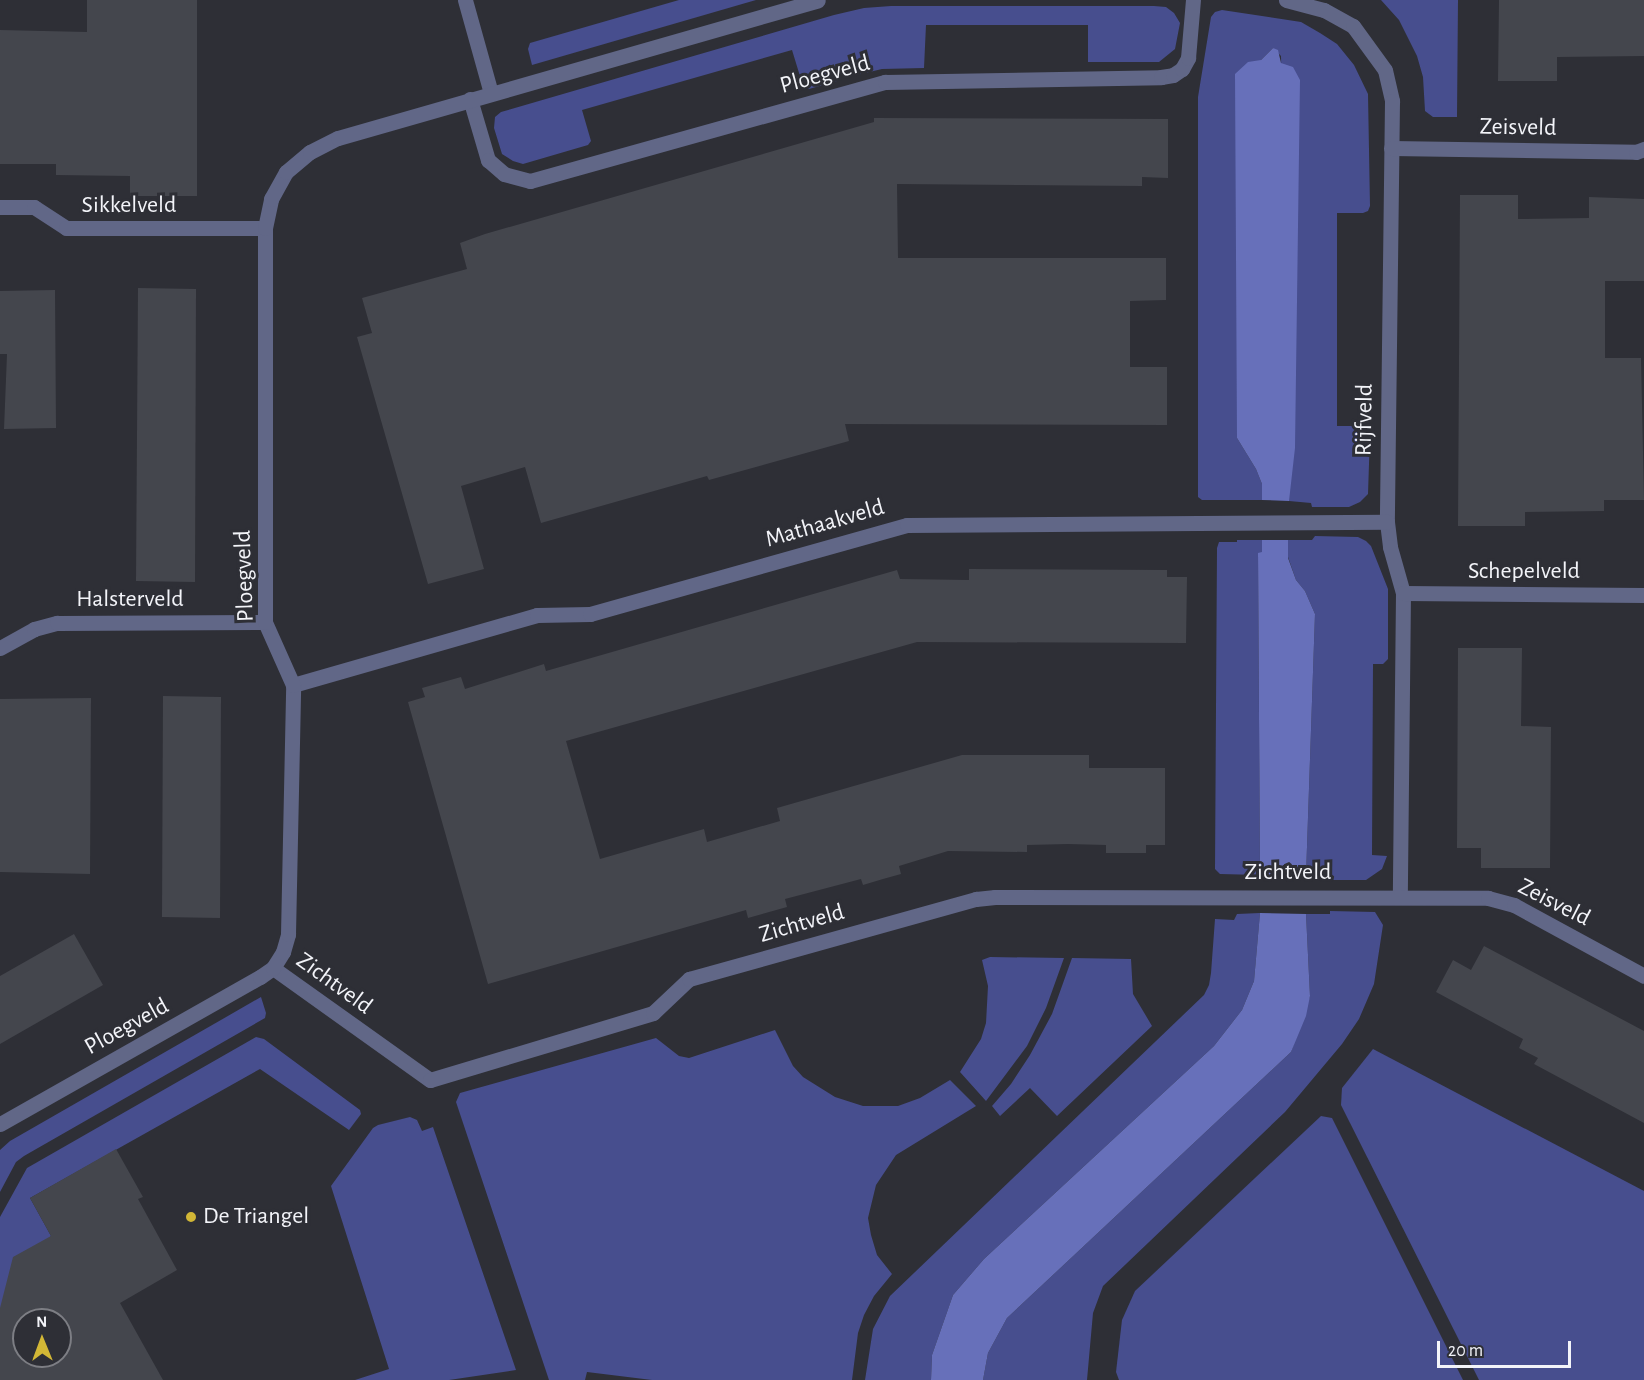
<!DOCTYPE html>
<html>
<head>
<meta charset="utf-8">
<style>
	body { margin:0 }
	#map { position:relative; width:1644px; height:1380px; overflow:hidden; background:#2e2f36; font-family:"Alegreya Sans",sans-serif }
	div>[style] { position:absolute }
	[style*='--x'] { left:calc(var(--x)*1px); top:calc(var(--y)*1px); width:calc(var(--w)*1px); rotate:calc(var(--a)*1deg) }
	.green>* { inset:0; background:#474e8e }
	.water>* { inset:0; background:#6770ba }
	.building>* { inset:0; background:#44464d }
	.minor>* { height:15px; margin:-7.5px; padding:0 7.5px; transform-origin:7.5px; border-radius:7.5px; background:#616787 }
	.dots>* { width:16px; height:16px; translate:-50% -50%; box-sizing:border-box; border:3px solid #2e2f36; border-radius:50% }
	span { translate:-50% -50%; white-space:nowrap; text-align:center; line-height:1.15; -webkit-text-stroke:6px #2e2f36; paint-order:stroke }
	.street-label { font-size:24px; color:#f3f4f9 }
	.poi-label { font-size:24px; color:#f3f4f9 }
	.left { translate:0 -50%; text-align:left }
	.north { position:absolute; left:12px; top:1308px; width:60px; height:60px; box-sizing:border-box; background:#2e2f36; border:2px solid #7d7e84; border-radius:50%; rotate:359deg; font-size:16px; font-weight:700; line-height:24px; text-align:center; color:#f3f4f9 }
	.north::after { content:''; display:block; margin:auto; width:21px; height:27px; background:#d2b736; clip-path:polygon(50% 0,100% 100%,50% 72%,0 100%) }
	.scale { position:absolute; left:1437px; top:1341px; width:134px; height:27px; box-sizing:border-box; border:3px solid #f3f4f9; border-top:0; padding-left:8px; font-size:18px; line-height:21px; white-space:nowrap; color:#f3f4f9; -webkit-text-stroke:4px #2e2f36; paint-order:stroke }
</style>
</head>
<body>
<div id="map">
	<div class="green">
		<div style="clip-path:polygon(679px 0,756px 0,532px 65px,528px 49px,530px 43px)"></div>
		<div style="clip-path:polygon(1381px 0,1458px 0,1457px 117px,1433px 117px,1425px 111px,1423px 77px,1417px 56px,1399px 20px)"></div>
		<div style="clip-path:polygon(891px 6px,1154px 6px,1166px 7px,1174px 13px,1180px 23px,1175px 49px,1159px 62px,1088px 62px,1088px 25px,926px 25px,924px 68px,882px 69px,857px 75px,854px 65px,833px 72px,837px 81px,809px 89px,803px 86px,792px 50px,582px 110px,591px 141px,588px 145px,523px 164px,513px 161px,502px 154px,494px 128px,495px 117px,501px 112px,834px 15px,864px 8px)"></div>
		<div style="clip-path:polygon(1222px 10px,1301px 22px,1320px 33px,1337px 44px,1354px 65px,1368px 94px,1370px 206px,1368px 211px,1363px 213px,1337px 213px,1337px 426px,1363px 426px,1370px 434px,1368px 494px,1360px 502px,1349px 507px,1312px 507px,1311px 503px,1289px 501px,1281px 56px,1273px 48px,1261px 60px,1237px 438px,1256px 469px,1262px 484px,1262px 500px,1202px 500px,1198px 497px,1198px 97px,1211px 17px,1215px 12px)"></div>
		<div style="clip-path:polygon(1315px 536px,1358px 537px,1366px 541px,1371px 546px,1388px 589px,1388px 659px,1383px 664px,1373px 664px,1372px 855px,1387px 856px,1382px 869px,1366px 880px,1330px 880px,1330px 877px,1306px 876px,1315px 614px,1305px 591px,1296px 580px,1288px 557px,1288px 540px,1312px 540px)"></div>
		<div style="clip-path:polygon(1237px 540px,1262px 540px,1262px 553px,1258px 553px,1260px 875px,1220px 874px,1215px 869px,1217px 548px,1219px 542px,1237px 542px)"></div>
		<div style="clip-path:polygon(1330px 911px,1375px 912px,1383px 925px,1374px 984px,1359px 1019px,1342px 1044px,1285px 1112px,1103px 1286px,1093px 1313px,1087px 1380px,983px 1380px,988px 1353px,1007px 1318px,1291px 1052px,1310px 996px,1306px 914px,1330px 914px)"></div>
		<div style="clip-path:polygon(1260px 913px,1254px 981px,1242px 1010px,1214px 1046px,984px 1259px,953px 1295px,932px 1355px,931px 1380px,865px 1380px,873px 1329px,890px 1296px,1204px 995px,1209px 985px,1211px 973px,1215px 919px,1234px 920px,1237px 914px)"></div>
		<div style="clip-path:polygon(990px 957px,1064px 958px,1046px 1008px,1027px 1046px,986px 1101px,960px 1072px,981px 1039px,986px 1023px,988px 986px,982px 960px)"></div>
		<div style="clip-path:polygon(1072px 958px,1131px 959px,1133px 994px,1152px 1026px,1057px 1116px,1030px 1088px,1000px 1116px,992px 1106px,1011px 1084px,1030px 1055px,1052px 1014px)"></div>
		<div style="clip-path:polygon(261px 997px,266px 1013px,265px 1018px,24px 1156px,16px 1162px,0 1192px,0 1150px,10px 1141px)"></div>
		<div style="clip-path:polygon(775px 1030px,793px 1066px,803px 1077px,835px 1097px,863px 1106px,898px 1106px,920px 1098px,950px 1080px,976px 1106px,896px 1155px,876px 1185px,868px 1218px,871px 1235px,877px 1255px,892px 1274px,874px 1296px,864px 1315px,858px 1333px,852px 1380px,652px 1380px,587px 1372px,585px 1380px,549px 1380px,456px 1102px,460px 1093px,656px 1038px,679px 1056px,689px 1058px)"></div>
		<div style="clip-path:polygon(256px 1037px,264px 1039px,360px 1110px,361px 1114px,349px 1130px,260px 1069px,30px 1198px,51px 1236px,0 1311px,0 1217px,27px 1168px)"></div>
		<div style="clip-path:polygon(1373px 1049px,1644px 1191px,1644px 1380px,1479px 1380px,1341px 1105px,1342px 1088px)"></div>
		<div style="clip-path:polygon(1321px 1116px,1332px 1118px,1463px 1380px,1119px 1380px,1116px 1372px,1122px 1320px,1135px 1291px)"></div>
		<div style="clip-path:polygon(410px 1117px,417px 1120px,422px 1131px,433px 1127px,516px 1370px,449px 1380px,355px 1380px,389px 1369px,331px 1186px,373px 1128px,378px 1125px)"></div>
	</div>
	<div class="water">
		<div style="clip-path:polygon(1273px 48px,1278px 50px,1281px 63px,1293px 67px,1300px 80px,1295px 448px,1289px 501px,1262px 500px,1262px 484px,1256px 469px,1237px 438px,1235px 74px,1248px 62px,1261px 60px)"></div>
		<div style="clip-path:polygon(1262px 540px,1288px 540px,1288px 558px,1296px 580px,1305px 591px,1315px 614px,1306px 876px,1260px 875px,1258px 553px,1262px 552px)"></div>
		<div style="clip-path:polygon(1260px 913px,1306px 914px,1310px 996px,1306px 1016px,1291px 1052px,1007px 1318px,988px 1353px,983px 1380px,931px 1380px,932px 1355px,953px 1295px,984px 1259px,1214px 1046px,1242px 1010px,1254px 981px)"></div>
	</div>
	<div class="building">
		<div style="clip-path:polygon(87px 0,197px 0,197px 196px,130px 196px,130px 176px,56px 175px,56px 164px,0 164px,0 30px,87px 32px)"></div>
		<div style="clip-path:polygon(1499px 0,1644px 0,1644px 56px,1557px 57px,1557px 81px,1498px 81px)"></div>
		<div style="clip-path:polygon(874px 118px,1168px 119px,1168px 178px,1142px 177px,1142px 186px,897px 184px,898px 258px,1166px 258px,1166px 300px,1130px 301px,1130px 367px,1167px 367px,1167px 425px,845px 424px,849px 441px,709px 480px,707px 476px,541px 523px,525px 467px,461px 486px,484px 569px,428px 584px,357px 337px,372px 333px,362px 298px,467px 269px,460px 243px,485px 234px,874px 122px)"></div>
		<div style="clip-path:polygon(1460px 195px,1518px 195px,1518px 219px,1589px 218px,1589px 197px,1644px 199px,1644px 281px,1605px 281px,1605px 358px,1641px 358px,1644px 500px,1604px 500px,1604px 511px,1525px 512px,1525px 526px,1458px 526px)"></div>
		<div style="clip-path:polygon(138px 288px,196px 289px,195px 582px,136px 581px)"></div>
		<div style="clip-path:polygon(55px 290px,56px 428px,4px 429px,7px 354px,0 354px,0 291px)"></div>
		<div style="clip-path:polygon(969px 569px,1167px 570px,1167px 577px,1187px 577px,1186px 643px,917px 642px,566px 741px,600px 859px,704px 829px,707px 842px,780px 821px,777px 808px,962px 755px,1089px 755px,1089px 768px,1165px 768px,1165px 845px,1146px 845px,1146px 853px,1106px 853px,1106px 845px,1068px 844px,1027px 845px,1027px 852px,948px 851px,899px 866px,901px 874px,883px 879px,863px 885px,861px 879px,785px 899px,787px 907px,748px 918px,746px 910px,488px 984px,408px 702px,425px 697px,422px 688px,461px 677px,465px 689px,544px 664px,546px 671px,897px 570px,900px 579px,969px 580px)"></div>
		<div style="clip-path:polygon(1458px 648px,1522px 648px,1521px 726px,1551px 727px,1550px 868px,1481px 868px,1481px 848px,1457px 848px)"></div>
		<div style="clip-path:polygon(163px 696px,221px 697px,220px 918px,162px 917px)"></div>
		<div style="clip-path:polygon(91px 698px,90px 874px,0 872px,0 699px)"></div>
		<div style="clip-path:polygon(74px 934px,103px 985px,0 1044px,0 976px)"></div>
		<div style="clip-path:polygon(1484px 946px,1644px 1031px,1644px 1123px,1534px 1064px,1538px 1058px,1519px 1048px,1523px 1039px,1436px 992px,1453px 960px,1471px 970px)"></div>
		<div style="clip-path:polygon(evenodd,116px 1149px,143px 1197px,138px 1199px,177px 1270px,120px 1303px,163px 1380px,0 1380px,0 1308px,13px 1257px,51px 1236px,30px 1198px,116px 1149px,24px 1320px,60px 1320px,60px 1356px,24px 1356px,24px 1320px)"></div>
	</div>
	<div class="minor">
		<div style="--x:465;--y:0;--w:97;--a:74.4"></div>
		<div style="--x:1286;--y:0;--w:39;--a:15"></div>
		<div style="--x:1324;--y:10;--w:33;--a:29"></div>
		<div style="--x:1353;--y:26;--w:54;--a:54"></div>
		<div style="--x:1385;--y:70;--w:32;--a:77"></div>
		<div style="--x:1392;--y:101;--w:421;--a:90.7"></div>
		<div style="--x:1387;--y:522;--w:25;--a:83"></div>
		<div style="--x:1390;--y:547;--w:48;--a:74.2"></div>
		<div style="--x:1403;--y:593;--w:303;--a:90.6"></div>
		<div style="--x:470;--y:99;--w:64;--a:73.6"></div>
		<div style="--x:488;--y:160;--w:21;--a:41"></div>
		<div style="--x:504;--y:174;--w:27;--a:15"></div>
		<div style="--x:530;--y:181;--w:369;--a:-15.6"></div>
		<div style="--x:885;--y:82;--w:276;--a:-1"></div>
		<div style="--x:1161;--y:77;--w:12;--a:-9"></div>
		<div style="--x:1173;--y:75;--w:11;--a:-34"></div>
		<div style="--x:1182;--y:69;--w:13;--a:-61"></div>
		<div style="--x:1188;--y:58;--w:58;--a:-85.1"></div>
		<div style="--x:1391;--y:148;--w:245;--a:0.9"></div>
		<div style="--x:1636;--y:152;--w:9;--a:-21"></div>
		<div style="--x:0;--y:207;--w:34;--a:0"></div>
		<div style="--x:34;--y:207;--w:38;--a:33"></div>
		<div style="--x:66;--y:228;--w:199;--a:0"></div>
		<div style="--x:1403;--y:593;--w:241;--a:0.5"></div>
		<div style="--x:0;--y:648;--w:39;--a:-29"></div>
		<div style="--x:34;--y:629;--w:24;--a:-15"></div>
		<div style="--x:57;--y:623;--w:208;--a:-0.3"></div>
		<div style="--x:293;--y:685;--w:254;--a:-16"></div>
		<div style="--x:537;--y:615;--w:53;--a:-1.1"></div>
		<div style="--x:590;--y:614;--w:329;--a:-15.7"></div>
		<div style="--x:907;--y:525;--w:480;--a:-0.4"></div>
		<div style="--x:273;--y:968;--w:193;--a:35.5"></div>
		<div style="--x:430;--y:1080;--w:233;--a:-16.7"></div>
		<div style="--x:653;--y:1013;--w:50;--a:-43.4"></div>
		<div style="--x:689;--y:979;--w:298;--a:-15.6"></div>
		<div style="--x:976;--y:899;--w:19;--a:-6"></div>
		<div style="--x:995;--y:897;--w:493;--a:0.1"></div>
		<div style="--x:1488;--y:898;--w:27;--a:15"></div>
		<div style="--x:1514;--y:905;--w:148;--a:28.6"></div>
		<div style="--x:0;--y:1124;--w:299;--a:-29.5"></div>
		<div style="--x:260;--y:977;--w:16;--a:-35"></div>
		<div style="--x:273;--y:968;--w:19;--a:-58"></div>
		<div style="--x:283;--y:952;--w:19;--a:-74"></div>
		<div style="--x:288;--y:934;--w:249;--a:-88.8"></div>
		<div style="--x:293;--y:685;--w:69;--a:-114"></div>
		<div style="--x:265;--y:622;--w:394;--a:-90"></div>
		<div style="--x:265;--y:228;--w:30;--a:-78"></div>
		<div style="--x:271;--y:199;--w:31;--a:-61"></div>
		<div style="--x:286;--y:172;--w:31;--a:-40"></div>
		<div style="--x:310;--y:152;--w:31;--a:-27"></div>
		<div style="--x:338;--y:138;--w:499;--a:-16"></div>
	</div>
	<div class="dots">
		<div style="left:191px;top:1217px;background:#d2b736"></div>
	</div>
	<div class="street-label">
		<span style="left:825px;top:75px;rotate:-15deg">Ploegveld</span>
		<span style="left:1518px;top:128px;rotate:1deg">Zeisveld</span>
		<span style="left:129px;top:206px">Sikkelveld</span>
		<span style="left:1365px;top:420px;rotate:-89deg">Rijfveld</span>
		<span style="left:825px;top:524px;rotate:-16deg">Mathaakveld</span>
		<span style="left:1524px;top:572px">Schepelveld</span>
		<span style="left:245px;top:576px;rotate:-92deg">Ploegveld</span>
		<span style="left:130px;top:600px">Halsterveld</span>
		<span style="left:1288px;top:873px">Zichtveld</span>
		<span style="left:1554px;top:903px;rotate:27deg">Zeisveld</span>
		<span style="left:802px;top:924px;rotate:-16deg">Zichtveld</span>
		<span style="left:334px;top:984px;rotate:36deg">Zichtveld</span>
		<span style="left:127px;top:1027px;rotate:-29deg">Ploegveld</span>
	</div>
	<div class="poi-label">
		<span class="left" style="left:203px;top:1217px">De Triangel</span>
	</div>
	<div class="north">N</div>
	<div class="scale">20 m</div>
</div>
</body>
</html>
